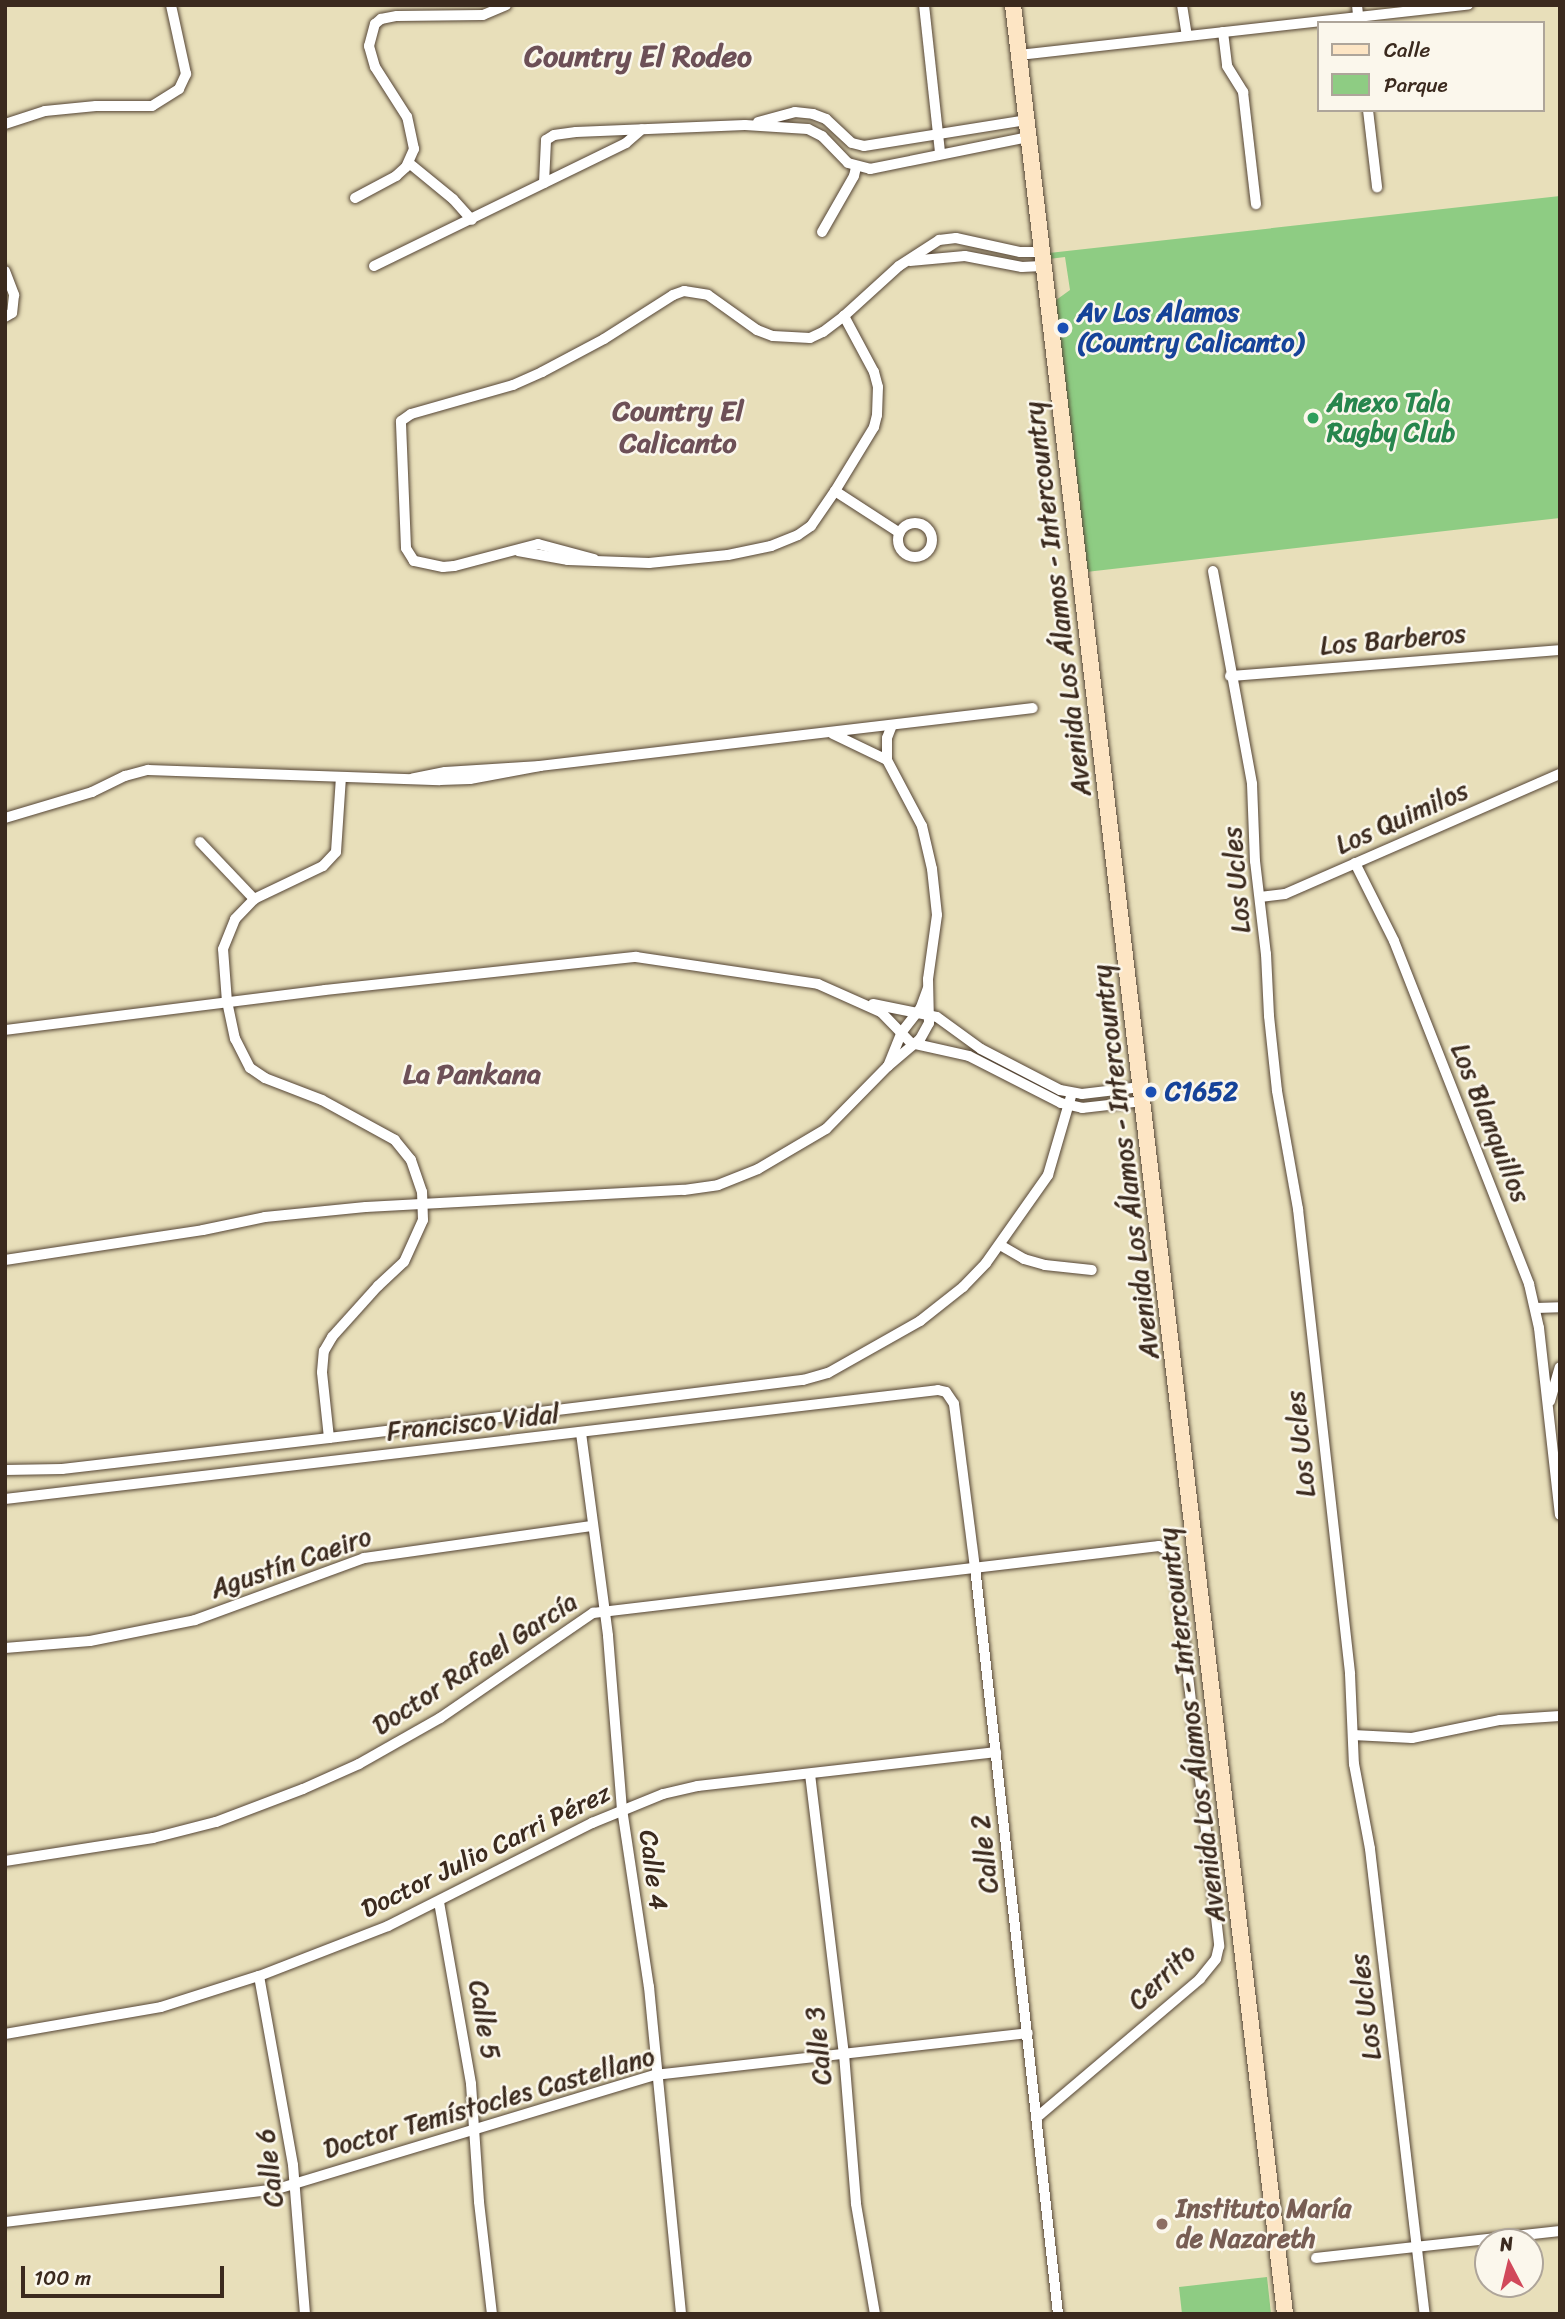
<!DOCTYPE html>
<html>
<head>
<meta charset="utf-8">
<style>
	body { margin:0 }
	#map { position:relative; width:1565px; height:2319px; overflow:hidden; background:#e8dfba; font-family:Sriracha,sans-serif }
	div>[style] { position:absolute }
	[style*='--x'] { left:calc(var(--x)*1px); top:calc(var(--y)*1px); width:calc(var(--w)*1px); rotate:calc(var(--a)*1deg) }
	.green>* { inset:0; background:#8ecc83 }
	.roads { filter:drop-shadow(0 0 2px #554535) drop-shadow(0 0 2px #554535) }
	.minor>* { height:10px; margin:-5px; padding:0 5px; transform-origin:5px; border-radius:5px; background:#fff }
	.minor>.ring { margin:-5px; padding:0; box-sizing:content-box; background:none; border:10px solid #fff; border-radius:50% }
	.secondary>* { height:16px; margin:-8px; padding:0 8px; transform-origin:8px; border-radius:8px; background:#fde5c4 }
	.dots>* { width:19px; height:19px; translate:-50% -50%; box-sizing:border-box; border:4px solid #fbf7ec; border-radius:50% }
	span { translate:-50% -50%; white-space:nowrap; text-align:center; line-height:1.15; -webkit-text-stroke:5px #fbf7ec; paint-order:stroke }
	.transit-label { font-size:26px; color:#164399; font-weight:700 }
	.left { translate:0 -50%; text-align:left }
	.leisure-label { font-size:26px; color:#27864d; font-weight:700 }
	.street-label { font-size:26px; color:#3b2a1e }
	.education-label { font-size:26px; color:#785e54; font-weight:700 }
	.neighbourhood-label { font-size:28px; color:#6d5057; font-weight:700 }
	.quarter-label { font-size:30px; color:#6d5057; font-weight:700 }
	.frame { position:absolute; inset:0; border:7px solid #3b2a1e; pointer-events:none }
	.legend { position:absolute; left:1317px; top:21px; width:228px; height:91px; box-sizing:border-box; background:#fbf7ec; border:2px solid #aea59a; margin:0; padding:9px 12px; list-style:none; font-size:21px; color:#3b2a1e }
	.legend li { display:flex; align-items:center; gap:14px; height:35px }
	.legend b { width:35px; border:2px solid #aea59a }
	.north { position:absolute; left:1474px; top:2228px; width:70px; height:70px; box-sizing:border-box; background:#fbf7ec; border:2px solid #aea59a; border-radius:50%; rotate:353deg; font-size:19px; font-weight:700; line-height:28px; text-align:center; color:#3b2a1e }
	.north::after { content:''; display:block; margin:auto; width:24px; height:32px; background:#d1495b; clip-path:polygon(50% 0,100% 100%,50% 72%,0 100%) }
	.scale { position:absolute; left:21px; top:2266px; width:203px; height:32px; box-sizing:border-box; border:4px solid #3b2a1e; border-top:0; padding-left:9px; font-size:21px; line-height:24px; white-space:nowrap; color:#3b2a1e; -webkit-text-stroke:5px #fbf7ec; paint-order:stroke }
</style>
</head>
<body>
<div id="map">
	<div class="green">
		<div style="clip-path:polygon(1560px 196px,1560px 518px,1086px 572px,1052px 303px,1070px 290px,1065px 257px,1049px 259px,1049px 253px)"></div>
		<div style="clip-path:polygon(1267px 2277px,1271px 2314px,1182px 2314px,1179px 2287px)"></div>
	</div>
	<div class="roads">
		<div class="minor">
			<div style="--x:924;--y:5;--w:149;--a:83.8"></div>
			<div style="--x:1182;--y:5;--w:31;--a:81"></div>
			<div style="--x:1357;--y:5;--w:18;--a:84"></div>
			<div style="--x:1223;--y:32;--w:34;--a:83"></div>
			<div style="--x:1227;--y:66;--w:31;--a:58"></div>
			<div style="--x:1243;--y:92;--w:113;--a:83.4"></div>
			<div style="--x:1019;--y:55;--w:452;--a:-6.4"></div>
			<div style="--x:1368;--y:110;--w:78;--a:83.3"></div>
			<div style="--x:758;--y:122;--w:38;--a:-15"></div>
			<div style="--x:795;--y:112;--w:18;--a:6"></div>
			<div style="--x:813;--y:114;--w:14;--a:21"></div>
			<div style="--x:826;--y:119;--w:35;--a:43"></div>
			<div style="--x:852;--y:143;--w:12;--a:14"></div>
			<div style="--x:864;--y:146;--w:164;--a:-9.1"></div>
			<div style="--x:5;--y:124;--w:42;--a:-18"></div>
			<div style="--x:45;--y:111;--w:51;--a:-5.6"></div>
			<div style="--x:96;--y:106;--w:56;--a:0"></div>
			<div style="--x:152;--y:106;--w:32;--a:-32"></div>
			<div style="--x:179;--y:89;--w:17;--a:-65"></div>
			<div style="--x:186;--y:74;--w:71;--a:-102.3"></div>
			<div style="--x:409;--y:163;--w:57;--a:39.3"></div>
			<div style="--x:453;--y:199;--w:28;--a:48"></div>
			<div style="--x:544;--y:183;--w:43;--a:-87.3"></div>
			<div style="--x:546;--y:140;--w:9;--a:-32"></div>
			<div style="--x:554;--y:135;--w:22;--a:-8"></div>
			<div style="--x:576;--y:132;--w:169;--a:-2.4"></div>
			<div style="--x:745;--y:125;--w:63;--a:3.6"></div>
			<div style="--x:808;--y:129;--w:16;--a:27"></div>
			<div style="--x:822;--y:136;--w:37;--a:46"></div>
			<div style="--x:848;--y:163;--w:23;--a:15"></div>
			<div style="--x:870;--y:169;--w:161;--a:-11.4"></div>
			<div style="--x:355;--y:198;--w:47;--a:-28.2"></div>
			<div style="--x:396;--y:176;--w:13;--a:-42"></div>
			<div style="--x:406;--y:167;--w:20;--a:-66"></div>
			<div style="--x:414;--y:149;--w:33;--a:-102"></div>
			<div style="--x:407;--y:117;--w:59;--a:-122.6"></div>
			<div style="--x:375;--y:67;--w:22;--a:-106"></div>
			<div style="--x:369;--y:46;--w:23;--a:-75"></div>
			<div style="--x:375;--y:24;--w:8;--a:-40"></div>
			<div style="--x:381;--y:19;--w:16;--a:-11"></div>
			<div style="--x:397;--y:16;--w:86;--a:-0.7"></div>
			<div style="--x:483;--y:15;--w:25;--a:-23"></div>
			<div style="--x:822;--y:232;--w:64;--a:-60.3"></div>
			<div style="--x:854;--y:176;--w:9;--a:-77"></div>
			<div style="--x:910;--y:261;--w:55;--a:-5.2"></div>
			<div style="--x:965;--y:256;--w:58;--a:10.9"></div>
			<div style="--x:1022;--y:267;--w:20;--a:-3"></div>
			<div style="--x:374;--y:266;--w:280;--a:-26"></div>
			<div style="--x:626;--y:143;--w:21;--a:-41"></div>
			<div style="--x:5;--y:271;--w:26;--a:69"></div>
			<div style="--x:14;--y:295;--w:18;--a:96"></div>
			<div style="--x:12;--y:313;--w:8;--a:150"></div>
			<div style="--x:835;--y:491;--w:77;--a:32.9"></div>
			<div class="ring" style="left:898px;top:523px;width:24px;height:24px"></div>
			<div style="--x:518;--y:551;--w:51;--a:10.2"></div>
			<div style="--x:568;--y:560;--w:81;--a:2.1"></div>
			<div style="--x:649;--y:563;--w:79;--a:-5.8"></div>
			<div style="--x:728;--y:555;--w:44;--a:-11.8"></div>
			<div style="--x:771;--y:546;--w:29;--a:-22"></div>
			<div style="--x:798;--y:535;--w:16;--a:-35"></div>
			<div style="--x:811;--y:526;--w:42;--a:-55.6"></div>
			<div style="--x:835;--y:491;--w:75;--a:-58.6"></div>
			<div style="--x:874;--y:427;--w:12;--a:-76"></div>
			<div style="--x:877;--y:415;--w:28;--a:-88"></div>
			<div style="--x:878;--y:387;--w:16;--a:-105"></div>
			<div style="--x:874;--y:372;--w:64;--a:-118.2"></div>
			<div style="--x:844;--y:316;--w:74;--a:-42.3"></div>
			<div style="--x:899;--y:266;--w:48;--a:-33"></div>
			<div style="--x:939;--y:240;--w:17;--a:-7"></div>
			<div style="--x:956;--y:238;--w:66;--a:12.3"></div>
			<div style="--x:1020;--y:252;--w:21;--a:0"></div>
			<div style="--x:594;--y:559;--w:58;--a:-165"></div>
			<div style="--x:538;--y:544;--w:87;--a:165.3"></div>
			<div style="--x:454;--y:566;--w:11;--a:175"></div>
			<div style="--x:443;--y:567;--w:30;--a:-168"></div>
			<div style="--x:414;--y:561;--w:15;--a:-122"></div>
			<div style="--x:406;--y:548;--w:127;--a:-92.3"></div>
			<div style="--x:401;--y:421;--w:12;--a:-35"></div>
			<div style="--x:411;--y:414;--w:106;--a:-15.9"></div>
			<div style="--x:513;--y:385;--w:32;--a:-24"></div>
			<div style="--x:542;--y:372;--w:70;--a:-28"></div>
			<div style="--x:604;--y:339;--w:82;--a:-32.5"></div>
			<div style="--x:673;--y:295;--w:12;--a:-20"></div>
			<div style="--x:684;--y:291;--w:24;--a:9"></div>
			<div style="--x:708;--y:295;--w:60;--a:35.5"></div>
			<div style="--x:757;--y:330;--w:17;--a:21"></div>
			<div style="--x:773;--y:336;--w:37;--a:3"></div>
			<div style="--x:810;--y:338;--w:14;--a:-25"></div>
			<div style="--x:823;--y:332;--w:26;--a:-37"></div>
			<div style="--x:1213;--y:571;--w:217;--a:79.6"></div>
			<div style="--x:1252;--y:784;--w:77;--a:87.8"></div>
			<div style="--x:1255;--y:861;--w:94;--a:83.3"></div>
			<div style="--x:1266;--y:954;--w:62;--a:87.2"></div>
			<div style="--x:1269;--y:1016;--w:75;--a:83.9"></div>
			<div style="--x:1277;--y:1091;--w:120;--a:79.9"></div>
			<div style="--x:1298;--y:1209;--w:468;--a:83.6"></div>
			<div style="--x:1350;--y:1674;--w:90;--a:87.5"></div>
			<div style="--x:1354;--y:1764;--w:86;--a:79.3"></div>
			<div style="--x:1370;--y:1849;--w:468;--a:83.3"></div>
			<div style="--x:1230;--y:676;--w:331;--a:-4.5"></div>
			<div style="--x:833;--y:734;--w:60;--a:25.7"></div>
			<div style="--x:887;--y:760;--w:22;--a:-90"></div>
			<div style="--x:887;--y:738;--w:14;--a:-69"></div>
			<div style="--x:887;--y:760;--w:75;--a:62.1"></div>
			<div style="--x:922;--y:826;--w:44;--a:76.9"></div>
			<div style="--x:932;--y:869;--w:46;--a:83.8"></div>
			<div style="--x:937;--y:915;--w:65;--a:98"></div>
			<div style="--x:928;--y:979;--w:44;--a:88.7"></div>
			<div style="--x:929;--y:1023;--w:18;--a:119"></div>
			<div style="--x:920;--y:1039;--w:42;--a:139.8"></div>
			<div style="--x:888;--y:1066;--w:35;--a:-68"></div>
			<div style="--x:901;--y:1033;--w:33;--a:-52"></div>
			<div style="--x:921;--y:1007;--w:20;--a:-70"></div>
			<div style="--x:540;--y:766;--w:496;--a:-6.7"></div>
			<div style="--x:5;--y:818;--w:91;--a:-16.6"></div>
			<div style="--x:92;--y:792;--w:37;--a:-26"></div>
			<div style="--x:125;--y:776;--w:24;--a:-15"></div>
			<div style="--x:148;--y:770;--w:292;--a:2"></div>
			<div style="--x:440;--y:780;--w:30;--a:-2"></div>
			<div style="--x:470;--y:779;--w:71;--a:-10.5"></div>
			<div style="--x:540;--y:766;--w:95;--a:176.4"></div>
			<div style="--x:445;--y:772;--w:33;--a:169"></div>
			<div style="--x:200;--y:842;--w:79;--a:46.5"></div>
			<div style="--x:1355;--y:863;--w:87;--a:63.4"></div>
			<div style="--x:1394;--y:941;--w:369;--a:68.5"></div>
			<div style="--x:1529;--y:1284;--w:45;--a:77.2"></div>
			<div style="--x:1539;--y:1328;--w:188;--a:83.6"></div>
			<div style="--x:1260;--y:897;--w:25;--a:-7"></div>
			<div style="--x:1285;--y:894;--w:300;--a:-23.6"></div>
			<div style="--x:873;--y:1004;--w:65;--a:11.5"></div>
			<div style="--x:937;--y:1017;--w:54;--a:36"></div>
			<div style="--x:981;--y:1049;--w:89;--a:27.4"></div>
			<div style="--x:1060;--y:1090;--w:22;--a:10"></div>
			<div style="--x:1082;--y:1094;--w:59;--a:-6.8"></div>
			<div style="--x:5;--y:1030;--w:322;--a:-7.1"></div>
			<div style="--x:325;--y:990;--w:313;--a:-6.1"></div>
			<div style="--x:636;--y:957;--w:184;--a:8.4"></div>
			<div style="--x:818;--y:984;--w:69;--a:24"></div>
			<div style="--x:881;--y:1012;--w:43;--a:45.9"></div>
			<div style="--x:911;--y:1043;--w:59;--a:12.6"></div>
			<div style="--x:969;--y:1056;--w:103;--a:27.1"></div>
			<div style="--x:1061;--y:1103;--w:22;--a:13"></div>
			<div style="--x:1082;--y:1108;--w:61;--a:-6.5"></div>
			<div style="--x:1000;--y:1245;--w:28;--a:30"></div>
			<div style="--x:1024;--y:1259;--w:22;--a:16"></div>
			<div style="--x:1045;--y:1265;--w:47;--a:6.1"></div>
			<div style="--x:5;--y:1260;--w:200;--a:-8.6"></div>
			<div style="--x:203;--y:1230;--w:63;--a:-11.8"></div>
			<div style="--x:265;--y:1217;--w:101;--a:-5.7"></div>
			<div style="--x:366;--y:1207;--w:318;--a:-3.1"></div>
			<div style="--x:684;--y:1190;--w:34;--a:-8"></div>
			<div style="--x:718;--y:1185;--w:43;--a:-21.8"></div>
			<div style="--x:758;--y:1169;--w:79;--a:-30.5"></div>
			<div style="--x:826;--y:1129;--w:88;--a:-45.5"></div>
			<div style="--x:1536;--y:1308;--w:24;--a:-2"></div>
			<div style="--x:1550;--y:1401;--w:35;--a:-74"></div>
			<div style="--x:581;--y:1433;--w:205;--a:82.4"></div>
			<div style="--x:608;--y:1636;--w:174;--a:85.4"></div>
			<div style="--x:622;--y:1809;--w:180;--a:81.4"></div>
			<div style="--x:649;--y:1987;--w:329;--a:84.4"></div>
			<div style="--x:329;--y:1438;--w:66;--a:-96.1"></div>
			<div style="--x:322;--y:1372;--w:21;--a:-85"></div>
			<div style="--x:324;--y:1351;--w:16;--a:-60"></div>
			<div style="--x:332;--y:1337;--w:69;--a:-48"></div>
			<div style="--x:378;--y:1286;--w:35;--a:-43"></div>
			<div style="--x:404;--y:1262;--w:46;--a:-65.7"></div>
			<div style="--x:423;--y:1220;--w:28;--a:-92"></div>
			<div style="--x:422;--y:1192;--w:34;--a:-109"></div>
			<div style="--x:411;--y:1160;--w:26;--a:-129"></div>
			<div style="--x:395;--y:1140;--w:83;--a:-151.3"></div>
			<div style="--x:322;--y:1100;--w:61;--a:-158.9"></div>
			<div style="--x:265;--y:1078;--w:18;--a:-146"></div>
			<div style="--x:250;--y:1068;--w:33;--a:-117"></div>
			<div style="--x:235;--y:1039;--w:38;--a:-102"></div>
			<div style="--x:227;--y:1002;--w:53;--a:-94.3"></div>
			<div style="--x:223;--y:949;--w:32;--a:-68"></div>
			<div style="--x:235;--y:919;--w:28;--a:-46"></div>
			<div style="--x:254;--y:899;--w:76;--a:-25.6"></div>
			<div style="--x:323;--y:866;--w:19;--a:-47"></div>
			<div style="--x:336;--y:852;--w:75;--a:-86.2"></div>
			<div style="--x:5;--y:1470;--w:57;--a:-1"></div>
			<div style="--x:62;--y:1469;--w:269;--a:-6.6"></div>
			<div style="--x:329;--y:1438;--w:478;--a:-7"></div>
			<div style="--x:803;--y:1380;--w:26;--a:-16"></div>
			<div style="--x:828;--y:1373;--w:106;--a:-29.5"></div>
			<div style="--x:920;--y:1321;--w:55;--a:-38.3"></div>
			<div style="--x:963;--y:1287;--w:33;--a:-46"></div>
			<div style="--x:986;--y:1263;--w:108;--a:-54.8"></div>
			<div style="--x:1048;--y:1175;--w:85;--a:-73.7"></div>
			<div style="--x:5;--y:1499;--w:939;--a:-6.66"></div>
			<div style="--x:938;--y:1390;--w:8;--a:14"></div>
			<div style="--x:946;--y:1392;--w:14;--a:56"></div>
			<div style="--x:954;--y:1404;--w:164;--a:82.7"></div>
			<div style="--x:975;--y:1567;--w:752;--a:83.66"></div>
			<div style="--x:5;--y:1648;--w:85;--a:-4.7"></div>
			<div style="--x:90;--y:1641;--w:107;--a:-11.3"></div>
			<div style="--x:195;--y:1620;--w:180;--a:-20.1"></div>
			<div style="--x:364;--y:1558;--w:230;--a:-8"></div>
			<div style="--x:1353;--y:1735;--w:59;--a:2.9"></div>
			<div style="--x:1412;--y:1738;--w:90;--a:-11.6"></div>
			<div style="--x:1500;--y:1720;--w:60;--a:-3.8"></div>
			<div style="--x:810;--y:1774;--w:282;--a:83.1"></div>
			<div style="--x:844;--y:2054;--w:150;--a:85.4"></div>
			<div style="--x:856;--y:2204;--w:112;--a:80.2"></div>
			<div style="--x:5;--y:1861;--w:150;--a:-8.8"></div>
			<div style="--x:153;--y:1838;--w:65;--a:-14.3"></div>
			<div style="--x:216;--y:1822;--w:93;--a:-20.8"></div>
			<div style="--x:303;--y:1789;--w:61;--a:-24.1"></div>
			<div style="--x:359;--y:1764;--w:93;--a:-29.6"></div>
			<div style="--x:440;--y:1718;--w:186;--a:-34.5"></div>
			<div style="--x:593;--y:1613;--w:570;--a:-6.75"></div>
			<div style="--x:1159;--y:1546;--w:14;--a:30"></div>
			<div style="--x:1171;--y:1553;--w:11;--a:68"></div>
			<div style="--x:1175;--y:1563;--w:386;--a:83.4"></div>
			<div style="--x:1219;--y:1946;--w:13;--a:103"></div>
			<div style="--x:1216;--y:1959;--w:26;--a:129"></div>
			<div style="--x:1200;--y:1979;--w:214;--a:139.7"></div>
			<div style="--x:439;--y:1902;--w:185;--a:80"></div>
			<div style="--x:471;--y:2084;--w:118;--a:86.1"></div>
			<div style="--x:479;--y:2202;--w:113;--a:83.4"></div>
			<div style="--x:259;--y:1976;--w:192;--a:79.8"></div>
			<div style="--x:293;--y:2165;--w:149;--a:85.4"></div>
			<div style="--x:5;--y:2034;--w:158;--a:-9.8"></div>
			<div style="--x:161;--y:2007;--w:103;--a:-17.6"></div>
			<div style="--x:259;--y:1976;--w:138;--a:-21.2"></div>
			<div style="--x:388;--y:1926;--w:229;--a:-26.8"></div>
			<div style="--x:592;--y:1823;--w:77;--a:-22.2"></div>
			<div style="--x:663;--y:1794;--w:36;--a:-13"></div>
			<div style="--x:698;--y:1786;--w:300;--a:-6.5"></div>
			<div style="--x:5;--y:2222;--w:274;--a:-6.9"></div>
			<div style="--x:277;--y:2189;--w:395;--a:-16.8"></div>
			<div style="--x:655;--y:2075;--w:375;--a:-6.4"></div>
			<div style="--x:1316;--y:2258;--w:245;--a:-6.3"></div>
		</div>
		<div class="secondary">
			<div style="--x:1013;--y:5;--w:2325;--a:83.28"></div>
		</div>
	</div>
	<div class="dots">
		<div style="left:1063px;top:328px;background:#1a4fb4"></div>
		<div style="left:1313px;top:418px;background:#2e9e5b"></div>
		<div style="left:1151px;top:1092px;background:#1a4fb4"></div>
		<div style="left:1162px;top:2224px;background:#8d6e63"></div>
	</div>
	<div class="transit-label">
		<span class="left" style="left:1077px;top:328px">Av Los Alamos<br>(Country Calicanto)</span>
		<span class="left" style="left:1165px;top:1092px">C1652</span>
	</div>
	<div class="leisure-label">
		<span class="left" style="left:1327px;top:418px">Anexo Tala<br>Rugby Club</span>
	</div>
	<div class="street-label">
		<span style="left:1058px;top:599px;rotate:-97deg">Avenida Los Álamos - Intercountry</span>
		<span style="left:1393px;top:640px;rotate:-5deg">Los Barberos</span>
		<span style="left:1402px;top:818px;rotate:-24deg">Los Quimilos</span>
		<span style="left:1237px;top:880px;rotate:-95deg">Los Ucles</span>
		<span style="left:1490px;top:1123px;rotate:68deg">Los Blanquillos</span>
		<span style="left:1126px;top:1162px;rotate:-97deg">Avenida Los Álamos - Intercountry</span>
		<span style="left:473px;top:1423px;rotate:-6deg">Francisco Vidal</span>
		<span style="left:1301px;top:1444px;rotate:-96deg">Los Ucles</span>
		<span style="left:291px;top:1563px;rotate:-19deg">Agustín Caeiro</span>
		<span style="left:475px;top:1664px;rotate:-33deg">Doctor Rafael García</span>
		<span style="left:1192px;top:1725px;rotate:-97deg">Avenida Los Álamos - Intercountry</span>
		<span style="left:486px;top:1851px;rotate:-26deg">Doctor Julio Carri Pérez</span>
		<span style="left:985px;top:1854px;rotate:-97deg">Calle 2</span>
		<span style="left:653px;top:1870px;rotate:82deg">Calle 4</span>
		<span style="left:1162px;top:1977px;rotate:-44deg">Cerrito</span>
		<span style="left:1366px;top:2007px;rotate:-97deg">Los Ucles</span>
		<span style="left:484px;top:2020px;rotate:80deg">Calle 5</span>
		<span style="left:819px;top:2046px;rotate:-96deg">Calle 3</span>
		<span style="left:489px;top:2103px;rotate:-16deg">Doctor Temístocles Castellano</span>
		<span style="left:270px;top:2168px;rotate:-97deg">Calle 6</span>
	</div>
	<div class="education-label">
		<span class="left" style="left:1176px;top:2224px">Instituto María<br>de Nazareth</span>
	</div>
	<div class="neighbourhood-label">
		<span style="left:678px;top:427px">Country El<br>Calicanto</span>
		<span style="left:472px;top:1074px">La Pankana</span>
	</div>
	<div class="quarter-label">
		<span style="left:638px;top:56px">Country El Rodeo</span>
	</div>
	<div class="frame"></div>
	<ul class="legend">
	<li><b style="height:9px;background:#fde5c4"></b>Calle</li>
	<li><b style="height:19px;background:#8ecc83"></b>Parque</li>
	</ul>
	<div class="north">N</div>
	<div class="scale">100 m</div>
</div>
</body>
</html>
